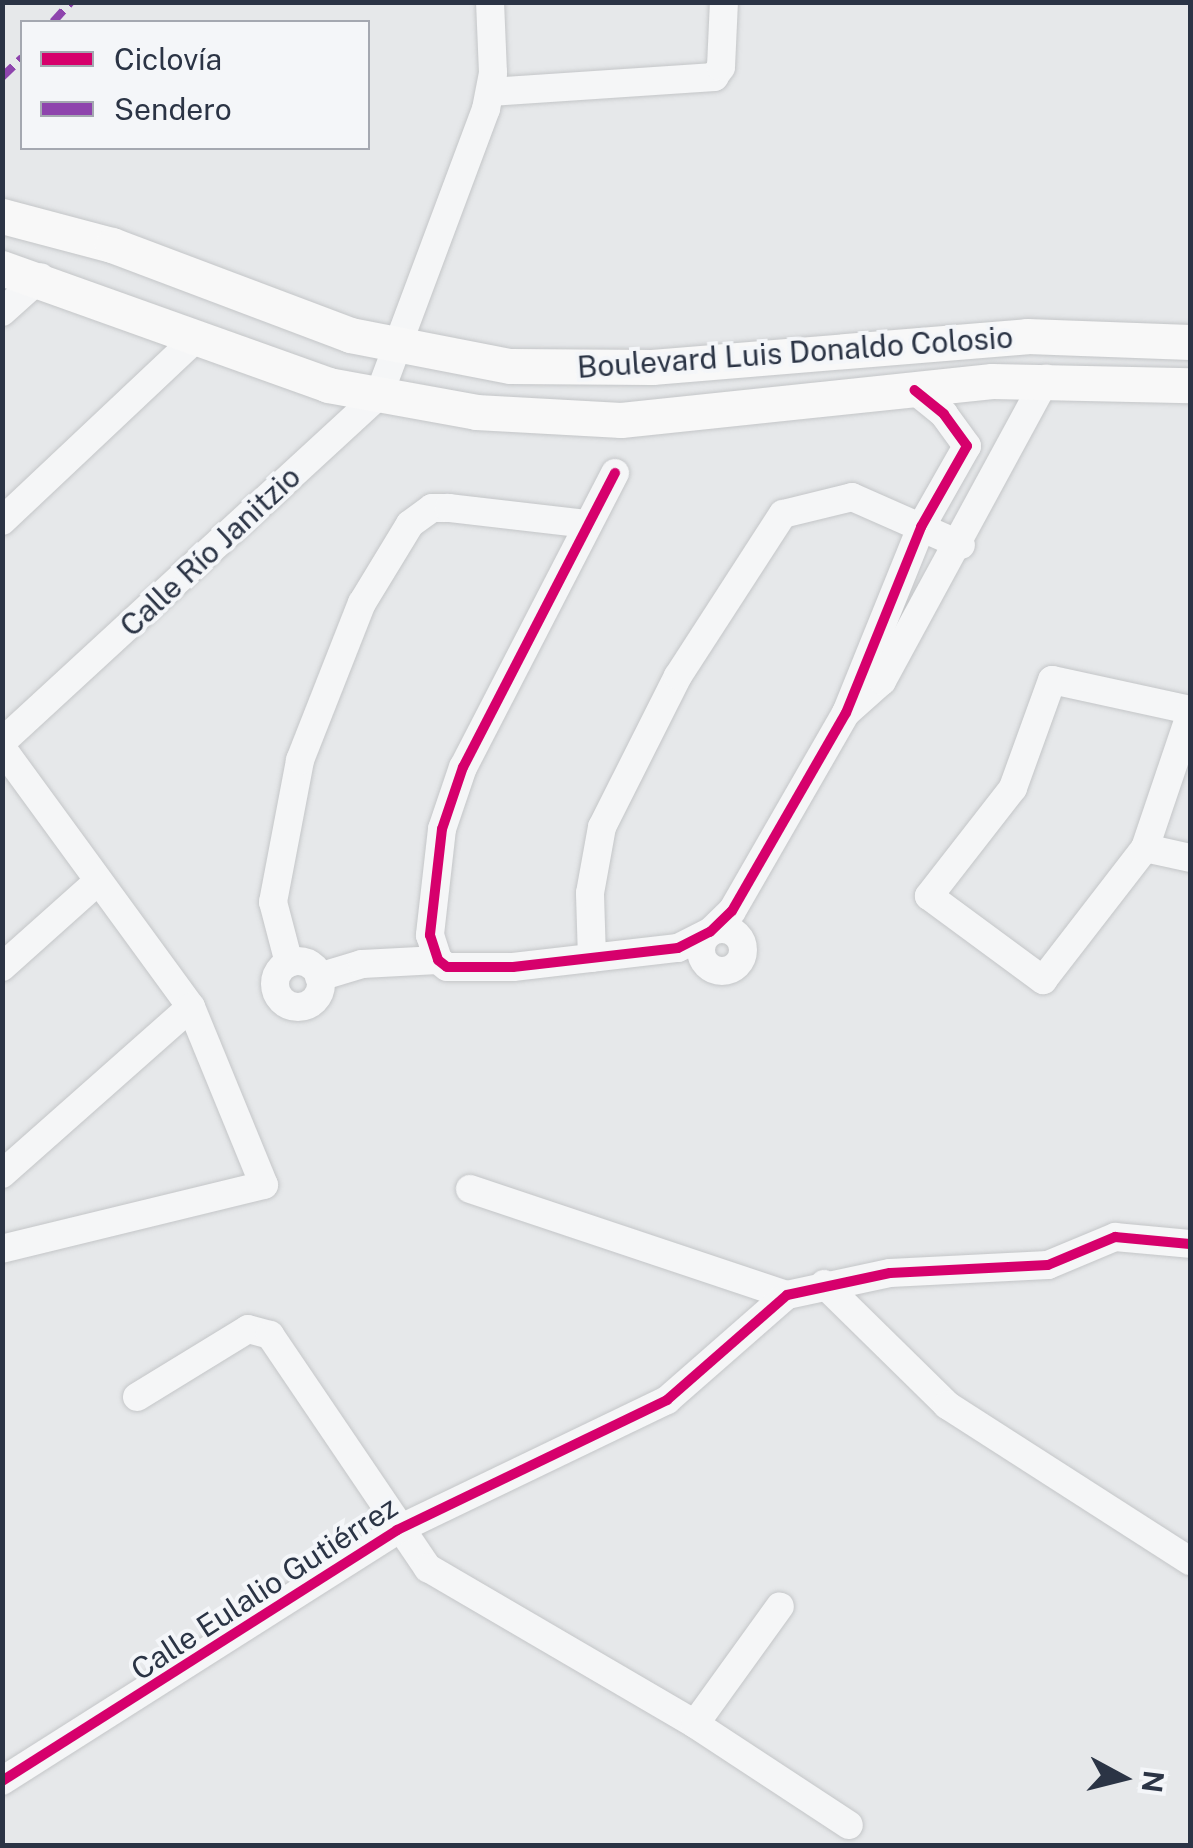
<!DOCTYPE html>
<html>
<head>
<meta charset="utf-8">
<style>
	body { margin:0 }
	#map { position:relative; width:1193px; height:1848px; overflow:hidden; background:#e6e8ea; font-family:"Public Sans",sans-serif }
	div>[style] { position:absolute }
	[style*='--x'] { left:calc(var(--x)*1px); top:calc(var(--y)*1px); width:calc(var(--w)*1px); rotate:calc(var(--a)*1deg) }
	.roads { filter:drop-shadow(0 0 2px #c4c6c8) drop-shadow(0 0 2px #c4c6c8) }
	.minor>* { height:28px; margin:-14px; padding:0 14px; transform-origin:14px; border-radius:14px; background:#f5f6f7 }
	.minor>.ring { margin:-14px; padding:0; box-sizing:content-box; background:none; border:28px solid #f5f6f7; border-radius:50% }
	.major>* { height:35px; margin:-17.5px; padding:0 17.5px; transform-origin:17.5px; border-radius:17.5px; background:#f8f8f8 }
	.quiet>* { height:8px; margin-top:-4px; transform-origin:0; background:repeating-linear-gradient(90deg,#8e44ad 0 15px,transparent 0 23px) }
	.cycleway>* { height:10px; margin:-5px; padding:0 5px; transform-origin:5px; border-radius:5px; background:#d6006c }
	span { translate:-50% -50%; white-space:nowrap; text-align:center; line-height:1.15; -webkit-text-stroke:8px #f4f6f9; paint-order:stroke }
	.street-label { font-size:30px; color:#2b3445 }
	.frame { position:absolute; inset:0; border:5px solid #2b3445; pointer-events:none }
	.legend { position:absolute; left:20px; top:20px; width:350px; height:130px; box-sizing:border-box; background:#f4f6f9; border:2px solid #a4a8b1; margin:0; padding:12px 18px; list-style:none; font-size:30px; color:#2b3445 }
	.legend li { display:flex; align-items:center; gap:20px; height:50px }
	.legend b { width:50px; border:2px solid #a4a8b1 }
	.north { position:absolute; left:1073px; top:1728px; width:100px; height:100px; -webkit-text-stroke:8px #f4f6f9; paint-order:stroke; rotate:97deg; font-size:28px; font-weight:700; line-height:40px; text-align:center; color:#2b3445 }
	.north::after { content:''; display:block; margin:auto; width:35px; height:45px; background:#2b3445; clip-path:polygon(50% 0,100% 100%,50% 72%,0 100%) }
</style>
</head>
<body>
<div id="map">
	<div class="roads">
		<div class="minor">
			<div style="--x:490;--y:92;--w:225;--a:-3.8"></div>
			<div style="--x:714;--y:77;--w:12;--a:-55"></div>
			<div style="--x:721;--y:67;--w:65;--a:-87.4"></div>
			<div style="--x:2;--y:312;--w:52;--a:-41.9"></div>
			<div style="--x:615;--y:473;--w:331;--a:117.3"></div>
			<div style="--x:463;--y:767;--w:65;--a:108.7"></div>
			<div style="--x:442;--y:829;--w:107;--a:96.5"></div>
			<div style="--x:430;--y:935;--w:26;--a:72"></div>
			<div style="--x:438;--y:960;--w:11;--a:38"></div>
			<div style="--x:447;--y:967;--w:66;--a:0"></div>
			<div style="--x:513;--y:967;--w:166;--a:-6.6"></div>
			<div style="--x:678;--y:948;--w:36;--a:-27"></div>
			<div style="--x:710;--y:932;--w:30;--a:-44"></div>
			<div style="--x:732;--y:911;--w:228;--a:-60.1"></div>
			<div style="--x:846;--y:713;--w:201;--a:-68"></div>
			<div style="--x:921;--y:527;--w:93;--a:-60.4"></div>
			<div style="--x:967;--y:446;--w:39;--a:-126"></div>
			<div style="--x:944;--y:414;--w:38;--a:-141"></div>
			<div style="--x:2;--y:521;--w:265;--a:-43.3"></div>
			<div style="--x:1190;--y:710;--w:141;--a:-167.7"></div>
			<div style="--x:1052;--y:680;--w:115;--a:109.9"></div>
			<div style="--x:1013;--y:788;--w:137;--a:127.9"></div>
			<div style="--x:929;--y:896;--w:142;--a:36.4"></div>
			<div style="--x:1043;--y:980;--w:167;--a:-52.3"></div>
			<div style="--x:1145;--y:848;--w:140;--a:-71.3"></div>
			<div style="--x:846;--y:713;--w:48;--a:-41.6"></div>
			<div style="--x:882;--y:681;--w:344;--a:-61.5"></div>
			<div style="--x:2;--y:742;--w:512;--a:-42.63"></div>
			<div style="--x:379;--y:395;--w:305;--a:-69.5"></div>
			<div style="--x:486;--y:109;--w:37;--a:-79"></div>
			<div style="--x:493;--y:73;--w:71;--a:-92.4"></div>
			<div style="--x:2;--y:748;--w:321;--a:53.9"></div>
			<div style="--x:191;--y:1007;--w:192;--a:67.7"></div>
			<div style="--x:264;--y:1185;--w:270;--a:166.3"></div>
			<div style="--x:1145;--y:848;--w:46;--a:12.5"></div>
			<div class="ring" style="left:701px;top:929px;width:14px;height:14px"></div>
			<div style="--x:592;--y:958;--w:65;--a:-91.8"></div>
			<div style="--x:590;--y:893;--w:67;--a:-79.7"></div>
			<div style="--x:602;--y:827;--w:169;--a:-63.3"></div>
			<div style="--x:678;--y:676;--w:193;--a:-57.1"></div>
			<div style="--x:783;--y:514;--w:71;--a:-13.8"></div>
			<div style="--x:852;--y:497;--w:119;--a:23.8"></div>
			<div class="ring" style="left:275px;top:961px;width:18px;height:18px"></div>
			<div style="--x:289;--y:963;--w:63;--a:-104.7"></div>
			<div style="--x:273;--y:902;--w:145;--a:-79.2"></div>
			<div style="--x:300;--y:760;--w:169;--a:-68.5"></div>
			<div style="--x:362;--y:603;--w:92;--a:-58.7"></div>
			<div style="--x:410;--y:524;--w:27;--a:-36"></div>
			<div style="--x:432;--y:508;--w:17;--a:0"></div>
			<div style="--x:449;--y:508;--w:139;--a:6.6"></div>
			<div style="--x:2;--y:967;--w:127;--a:-41.8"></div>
			<div style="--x:319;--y:977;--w:45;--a:-16.8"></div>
			<div style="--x:362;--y:964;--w:76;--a:-3"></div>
			<div style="--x:2;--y:1174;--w:252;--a:-41.5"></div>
			<div style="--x:470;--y:1189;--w:334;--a:18.5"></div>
			<div style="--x:824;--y:1284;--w:173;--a:44.5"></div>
			<div style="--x:947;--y:1405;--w:289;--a:32.7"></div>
			<div style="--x:137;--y:1397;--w:130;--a:-31.5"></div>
			<div style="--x:248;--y:1329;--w:23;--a:15"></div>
			<div style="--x:270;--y:1335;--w:282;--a:55.9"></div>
			<div style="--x:428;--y:1568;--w:309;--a:30.3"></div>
			<div style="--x:695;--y:1724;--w:184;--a:33.3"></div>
			<div style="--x:695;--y:1724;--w:145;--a:-54.2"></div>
			<div style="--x:2;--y:1781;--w:468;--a:-32.4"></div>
			<div style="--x:397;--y:1530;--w:300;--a:-25.7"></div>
			<div style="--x:667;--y:1400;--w:159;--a:-41.2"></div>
			<div style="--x:787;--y:1295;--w:105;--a:-12.1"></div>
			<div style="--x:890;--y:1273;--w:158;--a:-2.9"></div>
			<div style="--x:1048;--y:1265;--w:73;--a:-22.7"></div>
			<div style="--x:1115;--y:1237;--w:75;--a:5.3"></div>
		</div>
		<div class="major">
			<div style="--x:2;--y:216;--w:114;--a:14.8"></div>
			<div style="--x:112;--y:245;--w:254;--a:20.7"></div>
			<div style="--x:350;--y:335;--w:163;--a:11"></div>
			<div style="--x:510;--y:366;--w:142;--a:0.4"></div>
			<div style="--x:652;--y:367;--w:376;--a:-4.7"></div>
			<div style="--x:1027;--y:336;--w:163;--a:2.1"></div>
			<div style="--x:2;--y:268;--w:346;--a:19.7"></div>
			<div style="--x:328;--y:385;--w:150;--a:10.3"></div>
			<div style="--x:476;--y:412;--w:145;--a:3.2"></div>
			<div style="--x:621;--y:420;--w:373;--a:-6"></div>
			<div style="--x:992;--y:381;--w:198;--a:1.2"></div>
		</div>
	</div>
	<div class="quiet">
		<div style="--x:53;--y:22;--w:27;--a:-48"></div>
		<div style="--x:2;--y:77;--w:28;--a:-44"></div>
	</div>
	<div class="cycleway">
		<div style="--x:615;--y:473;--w:331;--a:117.3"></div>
		<div style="--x:463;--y:767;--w:65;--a:108.7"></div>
		<div style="--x:442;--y:829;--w:107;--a:96.5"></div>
		<div style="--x:430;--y:935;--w:26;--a:72"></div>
		<div style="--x:438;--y:960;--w:11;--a:38"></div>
		<div style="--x:447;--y:967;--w:66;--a:0"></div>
		<div style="--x:513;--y:967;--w:166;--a:-6.6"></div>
		<div style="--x:678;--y:948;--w:36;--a:-27"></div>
		<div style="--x:710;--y:932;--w:30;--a:-44"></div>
		<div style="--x:732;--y:911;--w:228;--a:-60.1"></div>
		<div style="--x:846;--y:713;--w:201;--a:-68"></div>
		<div style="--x:921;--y:527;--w:93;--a:-60.4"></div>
		<div style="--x:967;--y:446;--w:39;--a:-126"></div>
		<div style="--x:944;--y:414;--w:38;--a:-141"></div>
		<div style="--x:2;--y:1781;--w:468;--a:-32.4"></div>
		<div style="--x:397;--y:1530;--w:300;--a:-25.7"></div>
		<div style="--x:667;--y:1400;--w:159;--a:-41.2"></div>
		<div style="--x:787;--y:1295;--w:105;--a:-12.1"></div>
		<div style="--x:890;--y:1273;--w:158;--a:-2.9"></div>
		<div style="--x:1048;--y:1265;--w:73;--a:-22.7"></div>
		<div style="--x:1115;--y:1237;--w:75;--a:5.3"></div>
	</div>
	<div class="street-label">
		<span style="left:795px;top:352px;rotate:-4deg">Boulevard Luis Donaldo Colosio</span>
		<span style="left:210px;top:551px;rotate:-43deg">Calle Río Janitzio</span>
		<span style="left:264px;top:1588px;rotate:-33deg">Calle Eulalio Gutiérrez</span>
	</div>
	<div class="frame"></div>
	<ul class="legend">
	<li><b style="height:12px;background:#d6006c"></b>Ciclovía</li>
	<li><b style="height:12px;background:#8e44ad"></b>Sendero</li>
	</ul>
	<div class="north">N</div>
</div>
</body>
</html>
